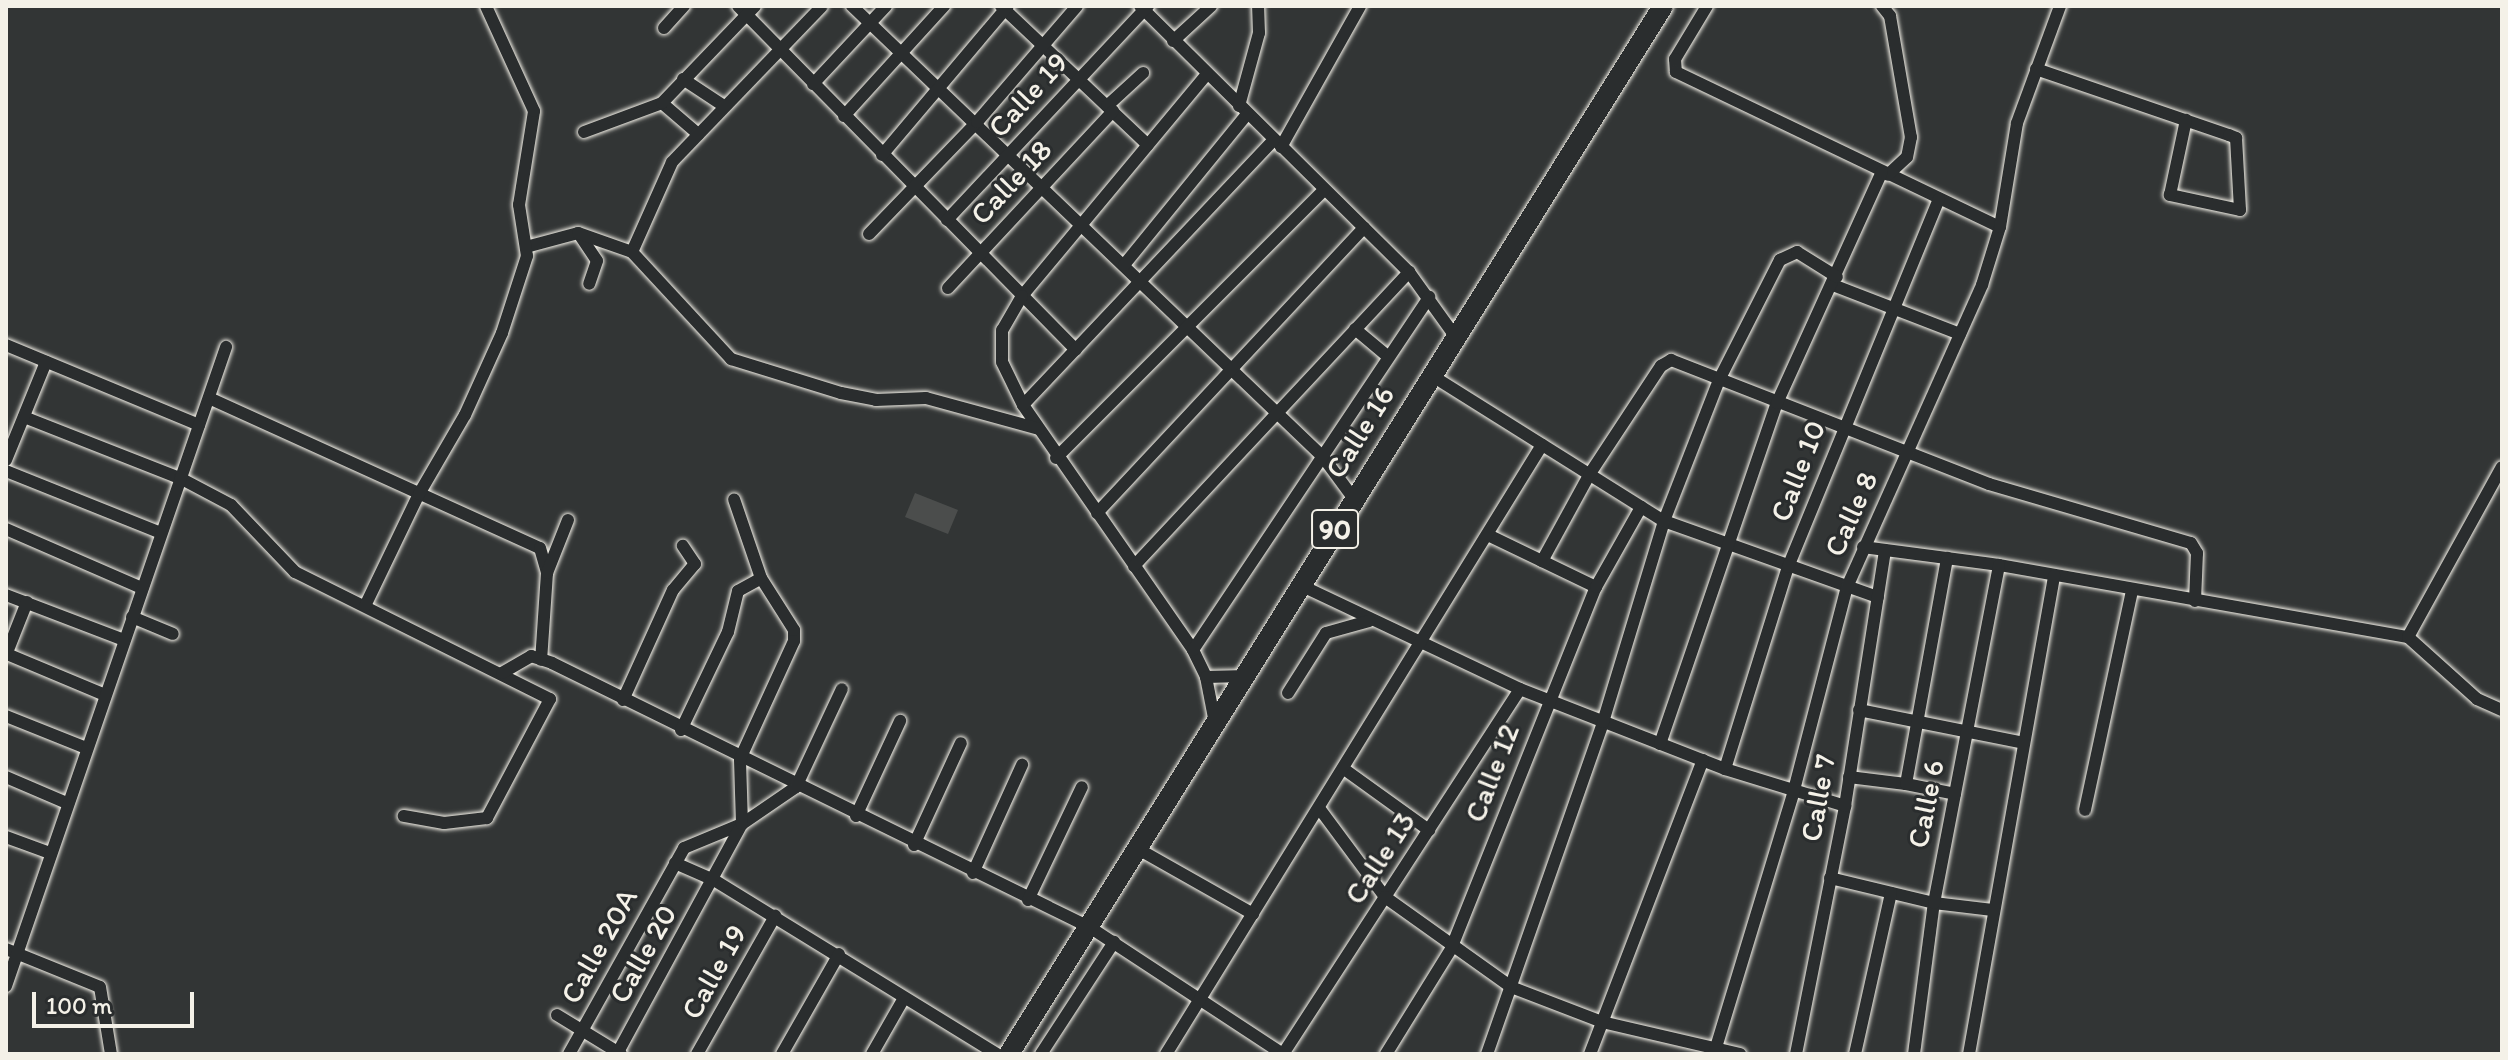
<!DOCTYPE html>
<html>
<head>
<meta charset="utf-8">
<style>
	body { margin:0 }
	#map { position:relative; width:2508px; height:1060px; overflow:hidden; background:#323535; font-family:Itim,sans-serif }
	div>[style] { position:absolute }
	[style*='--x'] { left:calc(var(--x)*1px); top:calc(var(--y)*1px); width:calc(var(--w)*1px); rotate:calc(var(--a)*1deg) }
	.green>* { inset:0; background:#4b4d4c }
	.roads { filter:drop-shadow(0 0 2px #f4f1e8) drop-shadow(0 0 2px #f4f1e8) }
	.minor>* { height:12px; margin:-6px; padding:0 6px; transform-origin:6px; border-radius:6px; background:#2a2d2e }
	.trunk>* { height:20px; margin:-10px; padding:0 10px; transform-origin:10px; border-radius:10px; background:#2a2d2e }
	span { translate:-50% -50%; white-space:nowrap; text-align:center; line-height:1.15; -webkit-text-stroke:6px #2a2d2e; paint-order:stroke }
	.shield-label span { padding:2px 6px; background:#2a2d2e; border:2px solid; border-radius:6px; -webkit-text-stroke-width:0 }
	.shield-label { font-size:28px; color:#f4f1e8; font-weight:700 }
	.street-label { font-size:30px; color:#f4f1e8 }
	.frame { position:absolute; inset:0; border:8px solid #f4f1e8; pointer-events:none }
	.scale { position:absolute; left:32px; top:992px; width:162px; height:36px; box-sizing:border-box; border:4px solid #f4f1e8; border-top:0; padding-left:10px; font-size:24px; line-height:28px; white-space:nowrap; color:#f4f1e8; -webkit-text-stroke:6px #2a2d2e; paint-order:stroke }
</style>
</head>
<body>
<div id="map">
	<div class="green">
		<div style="clip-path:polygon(915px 493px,958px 510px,948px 534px,905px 517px)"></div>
	</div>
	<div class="roads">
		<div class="minor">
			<div style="--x:738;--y:6;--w:482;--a:45.5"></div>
			<div style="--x:852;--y:6;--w:652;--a:43.76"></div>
			<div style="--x:1323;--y:457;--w:52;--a:53.6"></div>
			<div style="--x:1001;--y:6;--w:202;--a:43.4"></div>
			<div style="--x:1140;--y:6;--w:378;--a:44.7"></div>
			<div style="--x:1409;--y:272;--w:79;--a:54.3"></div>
			<div style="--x:1707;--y:6;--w:62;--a:121.1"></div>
			<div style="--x:1675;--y:59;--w:13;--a:86"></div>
			<div style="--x:1676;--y:72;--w:359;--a:25.6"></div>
			<div style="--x:1882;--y:6;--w:13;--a:51"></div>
			<div style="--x:1890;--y:16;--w:123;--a:80.2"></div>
			<div style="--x:1911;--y:137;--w:20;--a:101"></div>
			<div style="--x:1907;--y:157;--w:26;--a:137"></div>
			<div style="--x:664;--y:28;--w:30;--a:-48"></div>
			<div style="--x:1173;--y:41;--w:52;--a:-42.6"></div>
			<div style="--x:2036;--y:69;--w:204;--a:18.9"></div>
			<div style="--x:2229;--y:135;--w:8;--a:23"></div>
			<div style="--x:2236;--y:138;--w:72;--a:86.8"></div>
			<div style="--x:2240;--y:210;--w:72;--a:-167.9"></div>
			<div style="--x:2170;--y:195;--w:77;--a:-78"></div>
			<div style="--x:1207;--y:74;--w:289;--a:129.8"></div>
			<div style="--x:1022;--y:296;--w:39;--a:120"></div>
			<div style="--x:1002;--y:330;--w:32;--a:90"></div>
			<div style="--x:1002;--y:362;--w:48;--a:64"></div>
			<div style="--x:1023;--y:405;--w:298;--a:55.2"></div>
			<div style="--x:1193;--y:650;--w:30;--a:64"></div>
			<div style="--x:1206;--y:677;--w:47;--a:78.9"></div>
			<div style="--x:683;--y:79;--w:49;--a:33.4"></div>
			<div style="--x:813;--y:84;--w:107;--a:-46.9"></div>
			<div style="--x:662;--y:103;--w:48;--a:40.7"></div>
			<div style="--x:1107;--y:106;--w:49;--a:-42.5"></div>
			<div style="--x:1239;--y:106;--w:76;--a:-74.7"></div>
			<div style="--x:1259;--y:33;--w:27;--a:-92"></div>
			<div style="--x:844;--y:116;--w:149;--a:-47.7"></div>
			<div style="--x:584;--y:132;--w:83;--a:-20.4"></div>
			<div style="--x:662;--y:103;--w:134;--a:-46.2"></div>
			<div style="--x:1281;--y:147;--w:162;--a:-60.7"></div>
			<div style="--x:882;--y:155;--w:195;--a:-49.8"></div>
			<div style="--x:947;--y:220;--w:294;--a:-46.8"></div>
			<div style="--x:579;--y:234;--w:32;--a:56"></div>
			<div style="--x:597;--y:261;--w:24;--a:109"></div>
			<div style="--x:869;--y:234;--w:156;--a:-46"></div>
			<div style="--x:977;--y:122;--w:153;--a:-49.2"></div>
			<div style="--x:526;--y:247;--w:54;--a:-15.1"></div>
			<div style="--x:578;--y:233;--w:57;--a:19.4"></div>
			<div style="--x:632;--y:252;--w:98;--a:-66"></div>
			<div style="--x:672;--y:162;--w:216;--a:-46.1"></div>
			<div style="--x:632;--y:252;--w:146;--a:47.2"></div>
			<div style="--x:731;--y:359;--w:115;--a:17.2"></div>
			<div style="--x:841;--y:393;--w:36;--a:11"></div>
			<div style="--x:876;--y:400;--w:50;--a:-2.3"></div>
			<div style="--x:926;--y:398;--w:117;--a:15.3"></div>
			<div style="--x:1124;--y:265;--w:195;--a:-50.8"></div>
			<div style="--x:1833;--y:285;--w:136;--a:21.1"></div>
			<div style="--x:948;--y:288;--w:242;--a:-47"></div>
			<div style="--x:1355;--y:329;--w:40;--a:40"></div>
			<div style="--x:6;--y:345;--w:209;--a:22.5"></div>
			<div style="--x:1431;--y:375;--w:275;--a:32.1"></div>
			<div style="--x:1664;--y:521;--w:227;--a:19.6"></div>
			<div style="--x:209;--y:398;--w:363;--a:24.4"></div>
			<div style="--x:540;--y:548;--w:26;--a:74"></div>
			<div style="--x:547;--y:573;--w:87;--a:93.9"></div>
			<div style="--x:1023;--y:405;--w:365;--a:-46.6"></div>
			<div style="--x:24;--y:417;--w:168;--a:21.4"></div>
			<div style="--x:180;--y:478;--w:58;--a:27.9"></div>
			<div style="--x:231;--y:505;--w:93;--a:46.3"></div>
			<div style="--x:295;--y:572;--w:285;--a:26.5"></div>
			<div style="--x:550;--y:699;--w:135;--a:117.9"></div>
			<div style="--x:487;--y:818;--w:43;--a:173.4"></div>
			<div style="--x:444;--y:823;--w:41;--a:-170.1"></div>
			<div style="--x:1056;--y:458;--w:379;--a:-45"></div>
			<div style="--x:6;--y:460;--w:106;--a:-67.8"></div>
			<div style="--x:6;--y:471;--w:167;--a:21.8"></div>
			<div style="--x:1097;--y:513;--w:391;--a:-46.9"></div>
			<div style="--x:6;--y:529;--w:148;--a:23.5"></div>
			<div style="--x:1488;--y:535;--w:120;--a:25.7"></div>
			<div style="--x:1863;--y:547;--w:137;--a:7.5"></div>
			<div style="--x:1999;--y:565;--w:415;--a:10"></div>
			<div style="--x:2408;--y:637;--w:93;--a:41.9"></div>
			<div style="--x:2477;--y:699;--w:27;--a:24"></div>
			<div style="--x:1542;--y:561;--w:98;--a:-61.3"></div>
			<div style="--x:1589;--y:475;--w:131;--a:-56.6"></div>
			<div style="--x:1661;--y:366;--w:12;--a:-31"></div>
			<div style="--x:1671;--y:360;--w:341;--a:21.3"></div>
			<div style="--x:1989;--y:484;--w:210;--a:16.3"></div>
			<div style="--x:2191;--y:543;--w:12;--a:59"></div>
			<div style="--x:2197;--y:553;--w:48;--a:92.4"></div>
			<div style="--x:1134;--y:566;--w:403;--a:-46.9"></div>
			<div style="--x:547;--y:573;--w:57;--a:-68.4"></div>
			<div style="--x:1300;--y:585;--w:243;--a:25.3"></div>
			<div style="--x:1520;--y:689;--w:220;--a:21.3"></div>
			<div style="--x:1725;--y:769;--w:126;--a:17.1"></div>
			<div style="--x:6;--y:595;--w:126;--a:20.9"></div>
			<div style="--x:365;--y:606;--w:124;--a:-64.3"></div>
			<div style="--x:419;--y:494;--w:91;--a:-59.8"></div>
			<div style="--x:465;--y:415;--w:90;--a:-65.7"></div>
			<div style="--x:502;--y:333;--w:81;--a:-72"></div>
			<div style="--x:527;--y:256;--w:52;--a:-98.9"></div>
			<div style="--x:519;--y:205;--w:95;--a:-80.9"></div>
			<div style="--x:534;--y:111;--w:115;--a:-114.6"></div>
			<div style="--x:132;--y:617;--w:44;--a:22.5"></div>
			<div style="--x:2408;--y:637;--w:194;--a:-61.1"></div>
			<div style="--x:1193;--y:650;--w:425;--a:-56.2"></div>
			<div style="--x:7;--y:654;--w:106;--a:22.7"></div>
			<div style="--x:6;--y:655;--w:57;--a:-68.4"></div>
			<div style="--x:502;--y:673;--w:34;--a:-30"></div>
			<div style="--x:531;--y:656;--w:22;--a:18"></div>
			<div style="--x:552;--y:663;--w:601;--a:26.18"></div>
			<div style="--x:1091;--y:928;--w:230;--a:33.3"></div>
			<div style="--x:1283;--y:1054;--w:435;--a:-57"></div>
			<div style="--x:1206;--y:677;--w:40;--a:-1.4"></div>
			<div style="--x:1288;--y:693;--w:71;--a:-57.7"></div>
			<div style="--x:1326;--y:633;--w:45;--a:-15.6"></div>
			<div style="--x:623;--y:700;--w:121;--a:-65.6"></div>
			<div style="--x:673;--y:590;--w:34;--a:-50"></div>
			<div style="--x:695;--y:564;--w:22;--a:-124"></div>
			<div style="--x:1859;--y:710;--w:168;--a:11.3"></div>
			<div style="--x:6;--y:716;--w:86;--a:21.8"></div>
			<div style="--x:681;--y:730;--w:109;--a:-64.4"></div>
			<div style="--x:728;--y:632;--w:42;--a:-76.3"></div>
			<div style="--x:738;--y:591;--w:26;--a:-29"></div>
			<div style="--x:1660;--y:744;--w:361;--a:-71.1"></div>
			<div style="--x:1777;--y:403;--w:254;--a:-65.6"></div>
			<div style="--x:1344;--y:769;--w:105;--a:35.7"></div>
			<div style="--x:1725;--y:769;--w:212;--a:-72.7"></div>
			<div style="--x:1788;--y:567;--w:398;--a:-67.7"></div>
			<div style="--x:6;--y:777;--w:66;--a:23.1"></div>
			<div style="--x:1849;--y:777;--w:57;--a:7"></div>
			<div style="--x:1906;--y:784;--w:230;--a:-79.7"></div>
			<div style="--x:1906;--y:784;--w:50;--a:11.5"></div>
			<div style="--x:1319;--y:808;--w:111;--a:53.4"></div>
			<div style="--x:1385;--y:897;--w:155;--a:35.5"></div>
			<div style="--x:1511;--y:987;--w:97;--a:21"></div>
			<div style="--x:1602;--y:1022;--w:142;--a:13.1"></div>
			<div style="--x:2085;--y:810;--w:225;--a:-77.9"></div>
			<div style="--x:856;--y:816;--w:105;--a:-65.1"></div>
			<div style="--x:6;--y:837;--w:47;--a:20"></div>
			<div style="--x:914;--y:845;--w:112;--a:-65.3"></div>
			<div style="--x:1140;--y:850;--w:130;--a:29.5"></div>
			<div style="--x:675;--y:863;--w:43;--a:23.6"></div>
			<div style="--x:714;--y:880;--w:332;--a:31.6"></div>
			<div style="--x:973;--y:873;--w:119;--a:-65.6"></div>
			<div style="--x:1830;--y:878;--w:107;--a:13.5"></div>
			<div style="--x:1934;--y:903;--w:59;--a:6.8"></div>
			<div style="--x:1028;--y:900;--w:125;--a:-64.5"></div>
			<div style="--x:6;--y:949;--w:101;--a:22"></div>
			<div style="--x:100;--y:987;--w:68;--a:80.7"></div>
			<div style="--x:6;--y:986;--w:676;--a:-71"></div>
			<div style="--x:557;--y:1015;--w:75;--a:31.4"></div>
			<div style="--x:569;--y:1054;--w:236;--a:-60.8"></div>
			<div style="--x:684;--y:848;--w:63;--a:-22.5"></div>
			<div style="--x:742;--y:824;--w:65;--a:-34.4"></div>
			<div style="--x:796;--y:787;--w:108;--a:-64.9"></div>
			<div style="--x:617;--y:1054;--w:262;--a:-61.5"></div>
			<div style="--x:742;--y:824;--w:65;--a:-91.8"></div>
			<div style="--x:740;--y:759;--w:130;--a:-65.4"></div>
			<div style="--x:794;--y:641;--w:11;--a:-90"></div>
			<div style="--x:794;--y:630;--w:62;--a:-122.4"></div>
			<div style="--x:761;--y:578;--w:83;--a:-108.9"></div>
			<div style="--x:697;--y:1054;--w:159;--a:-60.5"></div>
			<div style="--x:782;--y:1054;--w:115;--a:-60.3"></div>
			<div style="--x:872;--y:1054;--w:64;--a:-60.3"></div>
			<div style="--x:1041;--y:1054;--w:134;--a:-56.9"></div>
			<div style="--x:1166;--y:1054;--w:716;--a:-58.31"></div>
			<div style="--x:1386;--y:1054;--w:123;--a:-58.2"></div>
			<div style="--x:1451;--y:949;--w:390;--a:-68.2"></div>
			<div style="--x:1596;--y:587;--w:92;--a:-60.6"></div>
			<div style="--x:1487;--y:1054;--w:352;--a:-70.7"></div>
			<div style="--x:1603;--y:722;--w:210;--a:-73.1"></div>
			<div style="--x:1664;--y:521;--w:151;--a:-68.7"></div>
			<div style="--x:1719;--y:380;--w:135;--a:-63.1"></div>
			<div style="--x:1780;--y:260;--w:19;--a:-25"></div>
			<div style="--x:1797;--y:252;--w:47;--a:32"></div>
			<div style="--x:1590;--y:1054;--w:315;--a:-69"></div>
			<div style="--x:1714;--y:1054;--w:276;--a:-73.1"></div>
			<div style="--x:1794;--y:790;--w:210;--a:-75.4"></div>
			<div style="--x:1847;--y:587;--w:331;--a:-65.9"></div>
			<div style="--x:1982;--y:285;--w:61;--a:-72.8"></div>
			<div style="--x:2000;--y:227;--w:105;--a:-80.7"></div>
			<div style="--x:2017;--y:123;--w:125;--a:-69.8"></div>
			<div style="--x:1796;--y:1054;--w:253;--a:-78.8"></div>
			<div style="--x:1845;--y:806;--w:259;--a:-81.1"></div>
			<div style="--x:1855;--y:1054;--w:165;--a:-77.4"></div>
			<div style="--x:1914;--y:1054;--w:152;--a:-82.5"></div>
			<div style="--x:1934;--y:903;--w:344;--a:-79.1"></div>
			<div style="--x:1969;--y:1054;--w:486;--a:-79.9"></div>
		</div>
		<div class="trunk">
			<div style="--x:1009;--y:1054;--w:1235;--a:-58.03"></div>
		</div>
	</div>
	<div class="shield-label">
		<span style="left:1335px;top:529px">90</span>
	</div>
	<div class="street-label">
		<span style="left:1028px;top:95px;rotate:-48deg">Calle 19</span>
		<span style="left:1011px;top:182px;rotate:-47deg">Calle 18</span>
		<span style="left:1360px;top:432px;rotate:-58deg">Calle 16</span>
		<span style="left:1798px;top:471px;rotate:-69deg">Calle 10</span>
		<span style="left:1851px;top:514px;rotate:-66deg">Calle 8</span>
		<span style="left:1492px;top:773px;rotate:-69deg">Calle 12</span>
		<span style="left:1818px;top:798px;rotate:-80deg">Calle 7</span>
		<span style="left:1926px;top:804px;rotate:-79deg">Calle 6</span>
		<span style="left:1380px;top:858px;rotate:-57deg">Calle 13</span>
		<span style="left:599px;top:946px;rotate:-61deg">Calle 20A</span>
		<span style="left:643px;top:954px;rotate:-61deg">Calle 20</span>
		<span style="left:714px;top:972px;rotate:-61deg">Calle 19</span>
	</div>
	<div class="frame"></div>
	<div class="scale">100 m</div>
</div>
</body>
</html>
